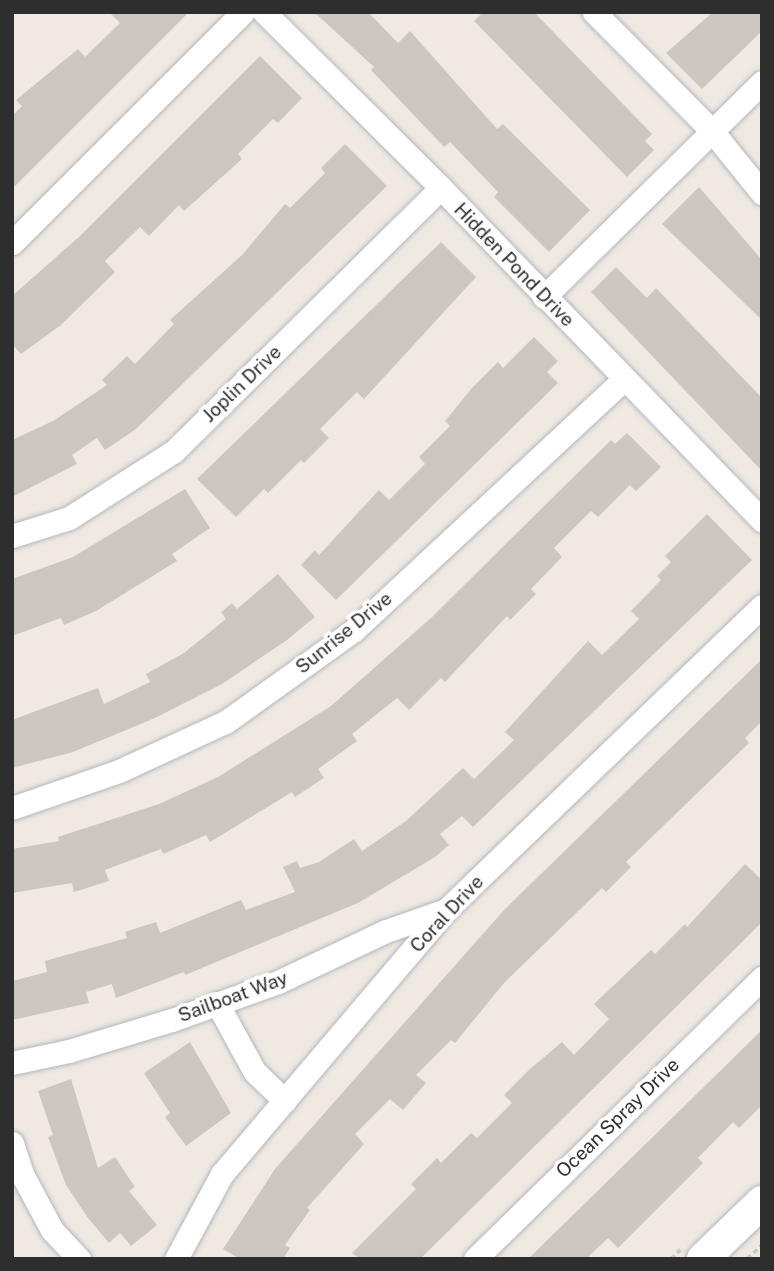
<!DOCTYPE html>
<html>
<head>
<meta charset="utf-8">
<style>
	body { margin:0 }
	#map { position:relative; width:774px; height:1271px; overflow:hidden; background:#efe9e1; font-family:"Public Sans",sans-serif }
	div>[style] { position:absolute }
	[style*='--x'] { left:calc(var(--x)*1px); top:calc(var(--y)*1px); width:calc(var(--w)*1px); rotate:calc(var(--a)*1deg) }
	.building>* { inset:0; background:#cbc7bf }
	.path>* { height:3.5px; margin-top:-1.75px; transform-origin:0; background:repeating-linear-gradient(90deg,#c9c9c9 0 5px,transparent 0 8.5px) }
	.roads { filter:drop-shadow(0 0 2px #b4b7c1) drop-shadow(0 0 2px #b4b7c1) }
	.street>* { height:23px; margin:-11.5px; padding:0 11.5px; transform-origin:11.5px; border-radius:11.5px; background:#fff }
	.secondary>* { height:32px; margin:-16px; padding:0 16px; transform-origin:16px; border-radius:16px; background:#fff }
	span { translate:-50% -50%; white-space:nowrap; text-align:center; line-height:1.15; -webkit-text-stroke:7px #fff; paint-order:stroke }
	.street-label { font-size:19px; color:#2e2e2e }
	.frame { position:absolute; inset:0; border:14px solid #2e2e2e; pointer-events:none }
</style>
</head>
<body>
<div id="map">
	<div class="building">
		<div style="clip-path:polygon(109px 12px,189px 12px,12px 189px,12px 116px,22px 106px,16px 100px,78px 49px,85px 57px,120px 23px)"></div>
		<div style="clip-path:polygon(314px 12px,368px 12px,398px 43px,410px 31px,497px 129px,503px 124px,590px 210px,549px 252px,494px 197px,498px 192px,450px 142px,444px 147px,371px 70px,374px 67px)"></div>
		<div style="clip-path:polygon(483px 12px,534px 12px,652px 134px,645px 141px,654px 150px,627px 177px,474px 21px)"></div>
		<div style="clip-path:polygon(713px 12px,762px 12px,762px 31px,702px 89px,666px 53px)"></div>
		<div style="clip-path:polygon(260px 56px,302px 98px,278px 123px,273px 119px,238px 154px,242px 159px,184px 211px,179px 205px,149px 236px,140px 227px,105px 261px,115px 272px,61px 325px,21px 354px,12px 344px,12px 296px,80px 236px)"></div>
		<div style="clip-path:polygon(345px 144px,387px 186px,136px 429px,105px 450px,97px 438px,72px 455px,77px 464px,12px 497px,12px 440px,53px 421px,107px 385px,102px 380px,127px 356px,135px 364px,174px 324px,170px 320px,242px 255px,285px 204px,290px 208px,325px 173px,321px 168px)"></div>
		<div style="clip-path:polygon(699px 187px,762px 260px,762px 320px,662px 224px)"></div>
		<div style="clip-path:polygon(441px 242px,476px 277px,364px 399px,357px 392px,320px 429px,329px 438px,304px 463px,301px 460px,268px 493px,264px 489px,236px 517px,197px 479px)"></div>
		<div style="clip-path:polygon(616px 267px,647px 298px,656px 288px,762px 398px,762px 471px,591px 292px)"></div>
		<div style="clip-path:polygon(534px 337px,558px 361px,547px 372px,558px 383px,336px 600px,301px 565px,315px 550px,319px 555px,379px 490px,389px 500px,425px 464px,419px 457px,450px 426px,445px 421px,472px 388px,498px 362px,503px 368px)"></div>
		<div style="clip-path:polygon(627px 433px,661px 467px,636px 491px,630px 485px,598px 517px,591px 511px,554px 548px,562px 557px,531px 589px,536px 594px,510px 620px,507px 616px,445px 682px,441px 678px,409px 710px,397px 698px,352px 734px,357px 741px,318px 769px,324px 778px,295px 797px,292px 792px,210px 842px,206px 835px,163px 854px,161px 849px,105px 870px,109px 881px,74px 892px,72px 883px,12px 893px,12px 849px,59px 841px,58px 837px,159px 804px,218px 777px,331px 706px,432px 617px,611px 440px,615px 444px)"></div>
		<div style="clip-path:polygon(185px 489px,210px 528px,172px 554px,177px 561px,96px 611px,64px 625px,61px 618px,12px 636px,12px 579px,73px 557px)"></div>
		<div style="clip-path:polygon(707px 514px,752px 560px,473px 827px,462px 816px,440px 834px,449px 845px,435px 857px,358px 903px,185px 975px,184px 972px,116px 998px,112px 984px,86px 992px,89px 1003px,12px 1020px,12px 981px,47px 972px,45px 961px,127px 938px,125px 932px,156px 922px,160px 933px,241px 900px,246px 910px,295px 892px,283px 867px,297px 861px,300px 868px,319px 862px,354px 839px,362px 851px,406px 821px,463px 768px,474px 779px,514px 740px,505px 732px,588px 641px,602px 655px,639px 619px,631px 611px,661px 580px,657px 576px,671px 562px,665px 556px)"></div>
		<div style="clip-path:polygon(278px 574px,315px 617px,287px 640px,222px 684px,155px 718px,73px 752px,12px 768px,12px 720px,98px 688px,104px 704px,150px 682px,146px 674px,184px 653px,226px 619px,221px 612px,232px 603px,237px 609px)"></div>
		<div style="clip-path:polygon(762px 659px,762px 721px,745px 738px,749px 743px,626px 862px,631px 867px,606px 892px,602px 888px,504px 983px,455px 1043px,451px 1040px,416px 1075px,426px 1083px,403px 1110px,390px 1099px,355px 1134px,364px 1144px,307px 1208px,310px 1210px,285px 1245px,290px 1248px,283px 1259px,240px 1259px,223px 1249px,275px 1169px,504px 910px)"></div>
		<div style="clip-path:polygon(745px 864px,762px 880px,762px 922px,737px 947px,420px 1259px,360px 1259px,352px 1253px,416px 1189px,411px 1184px,437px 1158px,441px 1163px,471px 1133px,477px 1138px,512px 1103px,504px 1095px,529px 1070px,562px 1042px,574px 1055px,609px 1019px,594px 1004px,651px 950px,655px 954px,685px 924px,687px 927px)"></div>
		<div style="clip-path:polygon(762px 1030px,762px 1105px,739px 1128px,733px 1122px,698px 1158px,703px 1163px,618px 1248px,608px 1238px,586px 1259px,528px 1259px)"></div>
		<div style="clip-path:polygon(190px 1042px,231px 1113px,186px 1146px,165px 1117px,170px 1113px,144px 1073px)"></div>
		<div style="clip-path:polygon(71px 1079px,98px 1168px,115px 1157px,135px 1187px,129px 1191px,157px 1225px,131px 1246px,120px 1233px,109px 1243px,88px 1218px,66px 1185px,48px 1137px,53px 1135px,38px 1091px)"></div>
	</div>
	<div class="path">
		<div style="--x:671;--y:1259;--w:13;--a:-45"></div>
		<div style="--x:747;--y:1259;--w:21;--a:-43"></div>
	</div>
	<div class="roads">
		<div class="street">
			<div style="--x:264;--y:12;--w:250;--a:44.8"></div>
			<div style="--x:441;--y:188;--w:462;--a:46"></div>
			<div style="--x:594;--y:12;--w:168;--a:45.2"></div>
			<div style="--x:712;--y:131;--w:80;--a:51.1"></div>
			<div style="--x:12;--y:243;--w:327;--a:-45"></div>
			<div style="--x:544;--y:297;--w:306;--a:-44.6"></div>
			<div style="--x:12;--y:536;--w:60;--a:-17.5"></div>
			<div style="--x:69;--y:518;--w:125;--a:-32.5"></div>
			<div style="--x:174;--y:451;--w:375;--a:-44.6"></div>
			<div style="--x:12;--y:808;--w:113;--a:-19.1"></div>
			<div style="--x:119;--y:771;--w:119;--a:-24.8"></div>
			<div style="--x:227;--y:721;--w:156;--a:-35.6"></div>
			<div style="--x:354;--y:630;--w:369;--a:-42.9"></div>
			<div style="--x:217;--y:1003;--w:77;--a:61.4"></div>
			<div style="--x:254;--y:1071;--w:43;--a:44.1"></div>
			<div style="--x:12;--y:1063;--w:58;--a:-11.9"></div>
			<div style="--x:69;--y:1051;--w:108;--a:-16.8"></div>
			<div style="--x:172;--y:1020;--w:113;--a:-19.7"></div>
			<div style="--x:278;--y:982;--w:119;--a:-25.3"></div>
			<div style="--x:386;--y:931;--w:64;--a:-19.3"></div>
			<div style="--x:12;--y:1143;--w:35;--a:72"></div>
			<div style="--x:23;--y:1176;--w:61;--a:61.8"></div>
			<div style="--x:52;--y:1230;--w:40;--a:47"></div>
			<div style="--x:176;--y:1259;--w:97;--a:-61.6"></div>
			<div style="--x:222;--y:1174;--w:346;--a:-49.7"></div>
			<div style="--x:446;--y:910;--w:438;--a:-43.9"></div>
			<div style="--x:475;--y:1259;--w:402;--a:-44.4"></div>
		</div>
		<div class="secondary">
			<div style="--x:703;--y:1259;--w:82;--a:-44"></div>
		</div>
	</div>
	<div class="street-label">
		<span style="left:514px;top:265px;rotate:46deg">Hidden Pond Drive</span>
		<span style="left:242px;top:384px;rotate:-44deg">Joplin Drive</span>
		<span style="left:344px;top:633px;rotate:-39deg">Sunrise Drive</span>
		<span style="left:447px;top:914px;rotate:-47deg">Coral Drive</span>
		<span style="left:233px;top:997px;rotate:-20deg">Sailboat Way</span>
		<span style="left:618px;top:1118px;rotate:-44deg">Ocean Spray Drive</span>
	</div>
	<div class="frame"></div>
</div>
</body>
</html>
